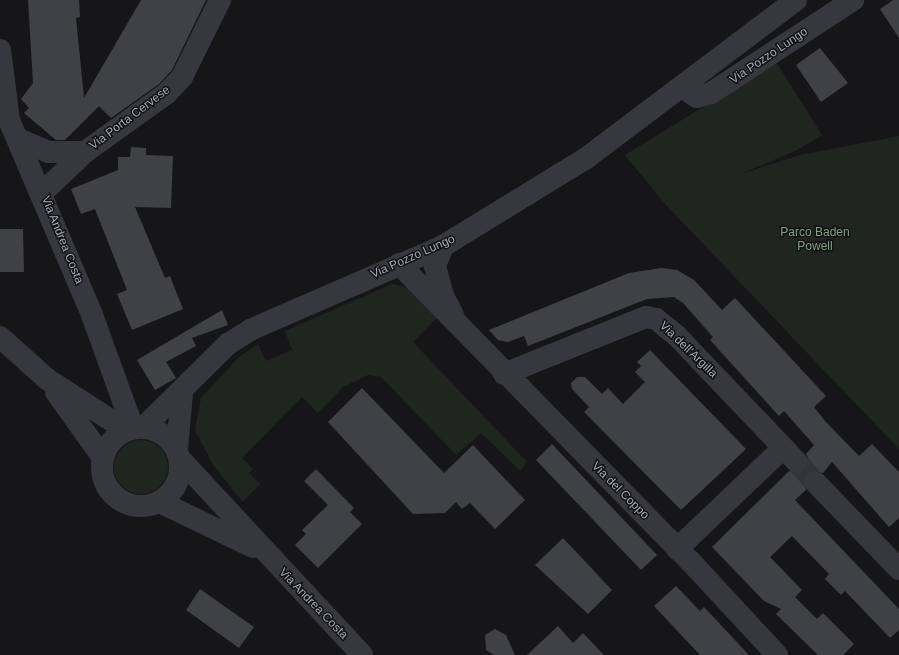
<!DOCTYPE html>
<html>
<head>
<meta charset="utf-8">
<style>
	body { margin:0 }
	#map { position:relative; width:899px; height:655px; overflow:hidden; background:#161618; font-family:Arial,sans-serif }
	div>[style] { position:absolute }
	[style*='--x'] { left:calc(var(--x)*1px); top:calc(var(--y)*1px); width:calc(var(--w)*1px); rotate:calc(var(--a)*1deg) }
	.green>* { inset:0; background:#1e261f }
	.round { border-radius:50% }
	.building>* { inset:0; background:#404145 }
	.minor-tunnel>* { height:22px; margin-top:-11px; transform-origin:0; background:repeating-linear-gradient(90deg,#333438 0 22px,transparent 0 33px) }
	.minor>* { height:22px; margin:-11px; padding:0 11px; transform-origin:11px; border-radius:11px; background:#37383d }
	.tertiary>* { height:22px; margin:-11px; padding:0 11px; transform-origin:11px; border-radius:11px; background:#37383d }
	.tertiary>.ring { margin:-11px; padding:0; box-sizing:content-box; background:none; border:22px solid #37383d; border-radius:50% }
	span { translate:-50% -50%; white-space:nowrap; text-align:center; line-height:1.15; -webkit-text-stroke:3px #111113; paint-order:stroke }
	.street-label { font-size:12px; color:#a8adb8 }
	.park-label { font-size:12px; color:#7fa381 }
</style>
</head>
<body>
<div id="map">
	<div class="green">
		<div style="clip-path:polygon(776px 62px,822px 135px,797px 150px,741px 174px,800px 155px,899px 136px,899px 449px,666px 205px,625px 155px)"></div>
		<div style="clip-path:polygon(392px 284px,409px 288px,438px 317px,413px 342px,527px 462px,520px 471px,481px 433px,456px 455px,381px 377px,368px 375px,343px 387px,318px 413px,302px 397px,242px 458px,253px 469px,249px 473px,260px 484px,243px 502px,213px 465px,195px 430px,201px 398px,239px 357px,258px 344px,266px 361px,292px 350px,285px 331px)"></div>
		<div class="round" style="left:114px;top:440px;width:54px;height:54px"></div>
	</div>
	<div class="building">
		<div style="clip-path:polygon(28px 0,79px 0,80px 17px,76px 18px,84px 98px,141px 0,206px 0,172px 70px,159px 84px,111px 118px,99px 106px,65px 140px,56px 140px,24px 113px,29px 108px,21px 99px,33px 83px)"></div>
		<div style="clip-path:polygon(893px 0,899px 0,899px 38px,880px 9px)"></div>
		<div style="clip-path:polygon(820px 48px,848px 83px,821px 102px,796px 65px)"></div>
		<div style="clip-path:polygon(131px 147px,146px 148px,146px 155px,173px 156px,171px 208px,135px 207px,165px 278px,170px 276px,183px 309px,132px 330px,117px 294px,127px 290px,95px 209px,81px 214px,71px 189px,118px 170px,118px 157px,130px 157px)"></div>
		<div style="clip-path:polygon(0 229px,23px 229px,24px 272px,0 272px)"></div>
		<div style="clip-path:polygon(661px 268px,677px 270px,694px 280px,722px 310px,735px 298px,826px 396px,814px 407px,825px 421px,859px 456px,872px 444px,899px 472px,899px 518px,889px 527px,832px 462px,823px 473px,812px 470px,806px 473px,803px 479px,806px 490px,795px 500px,899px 609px,899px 630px,890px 638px,845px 591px,841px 595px,825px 579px,829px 574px,792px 536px,770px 557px,802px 590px,795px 597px,817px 619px,823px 613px,854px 644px,843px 655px,818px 655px,776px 614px,781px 609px,764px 601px,712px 547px,789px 471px,800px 474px,806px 471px,809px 459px,806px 454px,814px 445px,784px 411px,779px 416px,710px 340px,713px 337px,683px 303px,674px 297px,647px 299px,528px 346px,524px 336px,508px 342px,498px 340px,489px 330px,629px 273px)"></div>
		<div style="clip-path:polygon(222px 310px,228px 325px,192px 338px,196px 346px,166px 362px,176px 378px,155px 390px,137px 360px)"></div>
		<div style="clip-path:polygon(650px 350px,746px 449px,681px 510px,584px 412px,589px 407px,572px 389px,571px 383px,577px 377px,585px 377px,602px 394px,608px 388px,623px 404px,645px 382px,635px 372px,641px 366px,637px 362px)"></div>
		<div style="clip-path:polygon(362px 388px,444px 473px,473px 445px,525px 500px,495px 529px,470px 503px,462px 509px,456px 502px,445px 513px,413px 514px,328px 422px)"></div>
		<div style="clip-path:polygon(552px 444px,657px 555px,641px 570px,536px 460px)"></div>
		<div style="clip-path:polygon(316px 469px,354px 508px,350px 512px,362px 524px,318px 568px,295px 545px,306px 534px,302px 530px,328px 505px,304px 481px)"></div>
		<div style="clip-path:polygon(563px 538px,612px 590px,588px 614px,535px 565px)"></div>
		<div style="clip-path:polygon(676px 586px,700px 611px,704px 607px,749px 655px,700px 655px,654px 606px)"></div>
		<div style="clip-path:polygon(200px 589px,254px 627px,239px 648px,186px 610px)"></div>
		<div style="clip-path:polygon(558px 626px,573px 643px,583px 633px,604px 655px,527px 655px)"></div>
		<div style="clip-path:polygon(495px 629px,506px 635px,515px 655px,494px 655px,486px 650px,485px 635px)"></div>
	</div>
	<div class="minor-tunnel">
		<div style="--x:797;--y:462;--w:27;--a:48"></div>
	</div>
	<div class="minor">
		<div style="--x:0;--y:50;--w:71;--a:82.7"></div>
		<div style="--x:9;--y:120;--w:212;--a:66.9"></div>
		<div style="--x:92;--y:315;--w:120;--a:70.1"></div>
		<div style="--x:682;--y:87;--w:18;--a:34"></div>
		<div style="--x:697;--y:97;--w:15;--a:-16"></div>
		<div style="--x:711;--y:93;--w:170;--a:-33.2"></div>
		<div style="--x:18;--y:139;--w:33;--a:23"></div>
		<div style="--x:48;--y:152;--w:37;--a:0"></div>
		<div style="--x:43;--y:192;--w:58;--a:-43.6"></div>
		<div style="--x:85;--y:152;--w:101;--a:-35.7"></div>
		<div style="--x:167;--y:93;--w:22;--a:-47"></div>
		<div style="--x:182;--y:77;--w:86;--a:-63.7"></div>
		<div style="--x:443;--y:246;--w:22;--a:112"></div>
		<div style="--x:435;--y:266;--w:31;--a:75"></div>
		<div style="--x:443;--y:296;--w:21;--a:62"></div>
		<div style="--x:399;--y:264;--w:417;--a:45.6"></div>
		<div style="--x:691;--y:562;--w:127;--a:47.2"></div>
		<div style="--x:504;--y:374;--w:153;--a:-21.9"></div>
		<div style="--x:646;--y:317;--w:10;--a:11"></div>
		<div style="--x:656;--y:319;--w:26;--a:39"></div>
		<div style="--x:676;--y:335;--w:175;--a:46.4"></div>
		<div style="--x:143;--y:428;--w:120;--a:-44.7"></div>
		<div style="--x:228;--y:344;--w:26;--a:-32"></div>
		<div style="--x:250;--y:330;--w:210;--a:-23.5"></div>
		<div style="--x:443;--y:246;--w:167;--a:-31.5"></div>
		<div style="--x:585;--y:159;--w:264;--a:-37"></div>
		<div style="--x:177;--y:449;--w:56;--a:-84.9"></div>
		<div style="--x:815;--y:482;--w:121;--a:46"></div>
		<div style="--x:677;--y:549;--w:146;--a:-43.6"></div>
	</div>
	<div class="tertiary">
		<div style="--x:0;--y:337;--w:63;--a:41.8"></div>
		<div style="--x:47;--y:379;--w:94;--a:32.8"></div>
		<div style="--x:56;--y:392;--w:81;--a:54.5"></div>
		<div class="ring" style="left:102px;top:428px;width:56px;height:56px"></div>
		<div style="--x:181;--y:460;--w:266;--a:47.1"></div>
		<div style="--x:160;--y:502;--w:103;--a:25.8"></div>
	</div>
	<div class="street-label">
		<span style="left:769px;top:56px;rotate:-34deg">Via Pozzo Lungo</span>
		<span style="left:130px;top:118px;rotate:-37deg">Via Porta Cervese</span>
		<span style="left:62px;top:240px;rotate:68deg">Via Andrea Costa</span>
		<span style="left:413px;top:257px;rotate:-24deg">Via Pozzo Lungo</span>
		<span style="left:688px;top:350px;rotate:44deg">Via dell'Argilla</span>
		<span style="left:620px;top:491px;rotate:45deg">Via del Coppo</span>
		<span style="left:313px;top:604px;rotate:46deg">Via Andrea Costa</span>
	</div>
	<div class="park-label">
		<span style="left:815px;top:240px">Parco Baden<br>Powell</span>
	</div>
</div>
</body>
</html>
